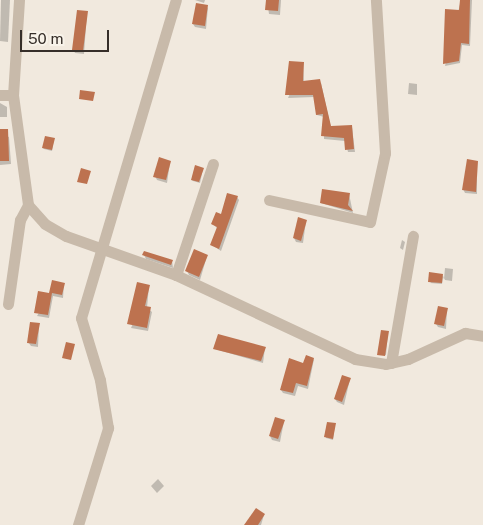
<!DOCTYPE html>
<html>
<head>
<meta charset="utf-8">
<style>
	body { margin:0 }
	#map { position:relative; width:483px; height:525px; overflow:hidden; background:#f1e9de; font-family:"Public Sans",sans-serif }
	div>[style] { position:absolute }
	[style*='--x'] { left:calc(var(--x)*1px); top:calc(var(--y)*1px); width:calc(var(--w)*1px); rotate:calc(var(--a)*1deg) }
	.shadow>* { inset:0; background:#0003 }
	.building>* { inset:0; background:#bd724f }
	.street>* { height:11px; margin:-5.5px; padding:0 5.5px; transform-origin:5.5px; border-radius:5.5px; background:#c8baaa }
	span { translate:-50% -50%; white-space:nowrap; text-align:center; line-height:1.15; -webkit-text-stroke:5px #f8f3ea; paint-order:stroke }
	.scale { position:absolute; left:20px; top:30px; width:89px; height:22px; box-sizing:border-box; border:2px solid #362e29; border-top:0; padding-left:6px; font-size:15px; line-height:18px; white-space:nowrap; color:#362e29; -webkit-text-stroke:4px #f8f3ea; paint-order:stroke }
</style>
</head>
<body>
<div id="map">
	<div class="shadow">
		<div style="clip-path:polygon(1px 0,10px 0,8px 42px,0 41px)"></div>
		<div style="clip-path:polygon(195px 0,205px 0,204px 3px)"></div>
		<div style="clip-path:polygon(267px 0,281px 0,280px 15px,269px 14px)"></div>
		<div style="clip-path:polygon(461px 0,472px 0,470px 46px,462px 45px,460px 63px,445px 66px)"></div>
		<div style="clip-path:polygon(208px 7px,206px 29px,195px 27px,193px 24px)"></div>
		<div style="clip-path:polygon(87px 12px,84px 54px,75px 53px,73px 49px)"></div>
		<div style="clip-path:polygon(303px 63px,304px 82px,321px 83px,331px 128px,352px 127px,355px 152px,348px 152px,345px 141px,324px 139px,324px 117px,317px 115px,314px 97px,288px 98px)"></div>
		<div style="clip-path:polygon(409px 83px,417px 84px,417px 95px,408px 94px)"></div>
		<div style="clip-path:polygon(0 103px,7px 107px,7px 117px,0 117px)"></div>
		<div style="clip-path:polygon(0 134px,9px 137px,11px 164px,0 165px)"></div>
		<div style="clip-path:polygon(54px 139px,52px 151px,44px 149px,43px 148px)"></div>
		<div style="clip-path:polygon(170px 162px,167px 183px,157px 180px,155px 176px)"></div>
		<div style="clip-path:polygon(477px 162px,477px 194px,465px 193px,463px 189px)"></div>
		<div style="clip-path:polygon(203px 169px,200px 183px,193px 181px,192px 180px)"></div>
		<div style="clip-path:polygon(349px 194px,353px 213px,321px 203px)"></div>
		<div style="clip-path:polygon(237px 197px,239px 200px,221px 251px,212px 245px,218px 229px,213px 224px)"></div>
		<div style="clip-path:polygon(306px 221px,303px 243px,296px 242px,294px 238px)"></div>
		<div style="clip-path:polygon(402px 240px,405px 242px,403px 250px,400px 248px)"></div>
		<div style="clip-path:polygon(144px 255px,172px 261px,173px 268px,146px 259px)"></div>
		<div style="clip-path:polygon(207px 256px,200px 280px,189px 275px,187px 271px)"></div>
		<div style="clip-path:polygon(445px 268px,453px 269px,452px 281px,445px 280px,443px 276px,442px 284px,430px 283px,442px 275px,444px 279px)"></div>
		<div style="clip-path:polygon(64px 284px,63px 298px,53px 296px,49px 318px,37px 316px,50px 294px)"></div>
		<div style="clip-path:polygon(149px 286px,147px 308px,152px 312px,148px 331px,131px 328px)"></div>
		<div style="clip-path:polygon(447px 309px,446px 329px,438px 327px,436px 324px)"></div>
		<div style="clip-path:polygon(39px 324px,38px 347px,31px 346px,28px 342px)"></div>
		<div style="clip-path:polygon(388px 333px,386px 355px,378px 354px)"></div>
		<div style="clip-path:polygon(265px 348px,263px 363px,215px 349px)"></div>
		<div style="clip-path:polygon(314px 359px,308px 389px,298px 386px,295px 396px,283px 393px,281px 390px)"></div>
		<div style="clip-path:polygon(350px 379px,344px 405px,337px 402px,335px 399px)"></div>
		<div style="clip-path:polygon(284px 421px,280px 442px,272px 440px,270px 436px)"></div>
		<div style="clip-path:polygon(335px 424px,333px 440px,326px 438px,326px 437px)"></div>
		<div style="clip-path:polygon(158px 479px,164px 486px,157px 493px,151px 486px)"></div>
		<div style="clip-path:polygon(264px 515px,261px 525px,248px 525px)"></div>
	</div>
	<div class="building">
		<div style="clip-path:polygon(266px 0,279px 0,278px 11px,265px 10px)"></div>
		<div style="clip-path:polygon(460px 0,470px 0,469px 44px,461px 43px,459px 61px,443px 64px,445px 9px,459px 10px)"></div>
		<div style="clip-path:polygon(196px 3px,208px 5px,205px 26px,192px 24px)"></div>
		<div style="clip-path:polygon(77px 10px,88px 11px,83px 51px,72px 50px)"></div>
		<div style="clip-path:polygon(289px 61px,304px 62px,303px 81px,320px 79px,331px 126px,352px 125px,354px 149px,345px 150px,344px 138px,321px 136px,323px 114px,316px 115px,313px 95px,285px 95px)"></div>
		<div style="clip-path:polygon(80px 90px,95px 92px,93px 101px,79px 99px)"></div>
		<div style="clip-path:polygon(0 129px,8px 129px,9px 161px,0 161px)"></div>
		<div style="clip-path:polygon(45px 136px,55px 138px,52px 150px,42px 148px)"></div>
		<div style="clip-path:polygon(159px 157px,171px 161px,166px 180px,153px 177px)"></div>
		<div style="clip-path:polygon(467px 159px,478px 161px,476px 192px,462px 190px)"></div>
		<div style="clip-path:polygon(195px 165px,204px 168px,199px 182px,191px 180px)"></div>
		<div style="clip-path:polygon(81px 168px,91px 171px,87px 184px,77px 182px)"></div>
		<div style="clip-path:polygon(322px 189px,350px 193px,348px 205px,353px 211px,320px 203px)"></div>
		<div style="clip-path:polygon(227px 193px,238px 196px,219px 249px,210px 245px,217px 227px,211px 224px,216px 212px,221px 214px)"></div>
		<div style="clip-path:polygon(298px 217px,307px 220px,301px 241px,293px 238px)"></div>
		<div style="clip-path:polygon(194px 249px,208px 255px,199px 277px,185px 271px)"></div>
		<div style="clip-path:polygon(144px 251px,173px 260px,171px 265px,142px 255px)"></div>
		<div style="clip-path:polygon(429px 272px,443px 274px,442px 283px,428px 282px)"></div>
		<div style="clip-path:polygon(52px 280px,65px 283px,62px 295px,52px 293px,48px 315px,34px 313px,38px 291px,49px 293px)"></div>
		<div style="clip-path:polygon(137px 282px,150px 285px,145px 306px,151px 307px,147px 328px,127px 324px)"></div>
		<div style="clip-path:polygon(438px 306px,448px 308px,444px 326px,434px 324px)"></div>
		<div style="clip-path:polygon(30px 322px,40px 323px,36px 344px,27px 343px)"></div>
		<div style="clip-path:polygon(381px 330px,389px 331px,385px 356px,377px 355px)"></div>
		<div style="clip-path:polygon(218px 334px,266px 347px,261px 361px,213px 349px)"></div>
		<div style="clip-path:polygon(66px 342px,75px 344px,71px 360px,62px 358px)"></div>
		<div style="clip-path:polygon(306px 355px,314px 358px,307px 386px,296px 383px,293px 393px,280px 390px,289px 358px,303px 363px)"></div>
		<div style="clip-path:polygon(342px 375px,351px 378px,342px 402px,334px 399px)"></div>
		<div style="clip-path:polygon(275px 417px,285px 420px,278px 439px,269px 436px)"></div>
		<div style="clip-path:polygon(327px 422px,336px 423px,333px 439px,324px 437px)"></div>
		<div style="clip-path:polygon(256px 508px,265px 514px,258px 525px,244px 525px)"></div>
	</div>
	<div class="street">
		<div style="--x:19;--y:0;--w:95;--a:93.6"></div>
		<div style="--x:13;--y:95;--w:111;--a:82.2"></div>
		<div style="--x:28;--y:205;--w:25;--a:48"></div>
		<div style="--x:45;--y:224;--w:24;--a:30"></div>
		<div style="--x:66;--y:236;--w:117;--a:19.5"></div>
		<div style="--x:176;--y:275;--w:198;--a:25.1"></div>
		<div style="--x:355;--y:359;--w:31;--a:9"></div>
		<div style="--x:386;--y:364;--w:23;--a:-13"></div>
		<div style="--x:408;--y:359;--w:63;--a:-24.5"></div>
		<div style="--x:465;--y:333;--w:18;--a:9"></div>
		<div style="--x:0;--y:95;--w:13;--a:0"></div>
		<div style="--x:269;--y:200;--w:103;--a:12.3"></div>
		<div style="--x:370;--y:222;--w:71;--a:-77.7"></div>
		<div style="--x:385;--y:153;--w:153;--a:-93.4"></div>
		<div style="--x:176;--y:275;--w:117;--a:-71.6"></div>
		<div style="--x:8;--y:304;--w:85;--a:-81.9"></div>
		<div style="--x:20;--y:220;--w:17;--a:-62"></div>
		<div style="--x:391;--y:363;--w:129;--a:-80.2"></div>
		<div style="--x:78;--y:525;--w:102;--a:-72.8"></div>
		<div style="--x:108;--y:428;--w:49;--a:-99.5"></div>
		<div style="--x:100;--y:380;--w:65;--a:-107"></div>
		<div style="--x:81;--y:318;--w:332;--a:-73.4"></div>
	</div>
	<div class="scale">50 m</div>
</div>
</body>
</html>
